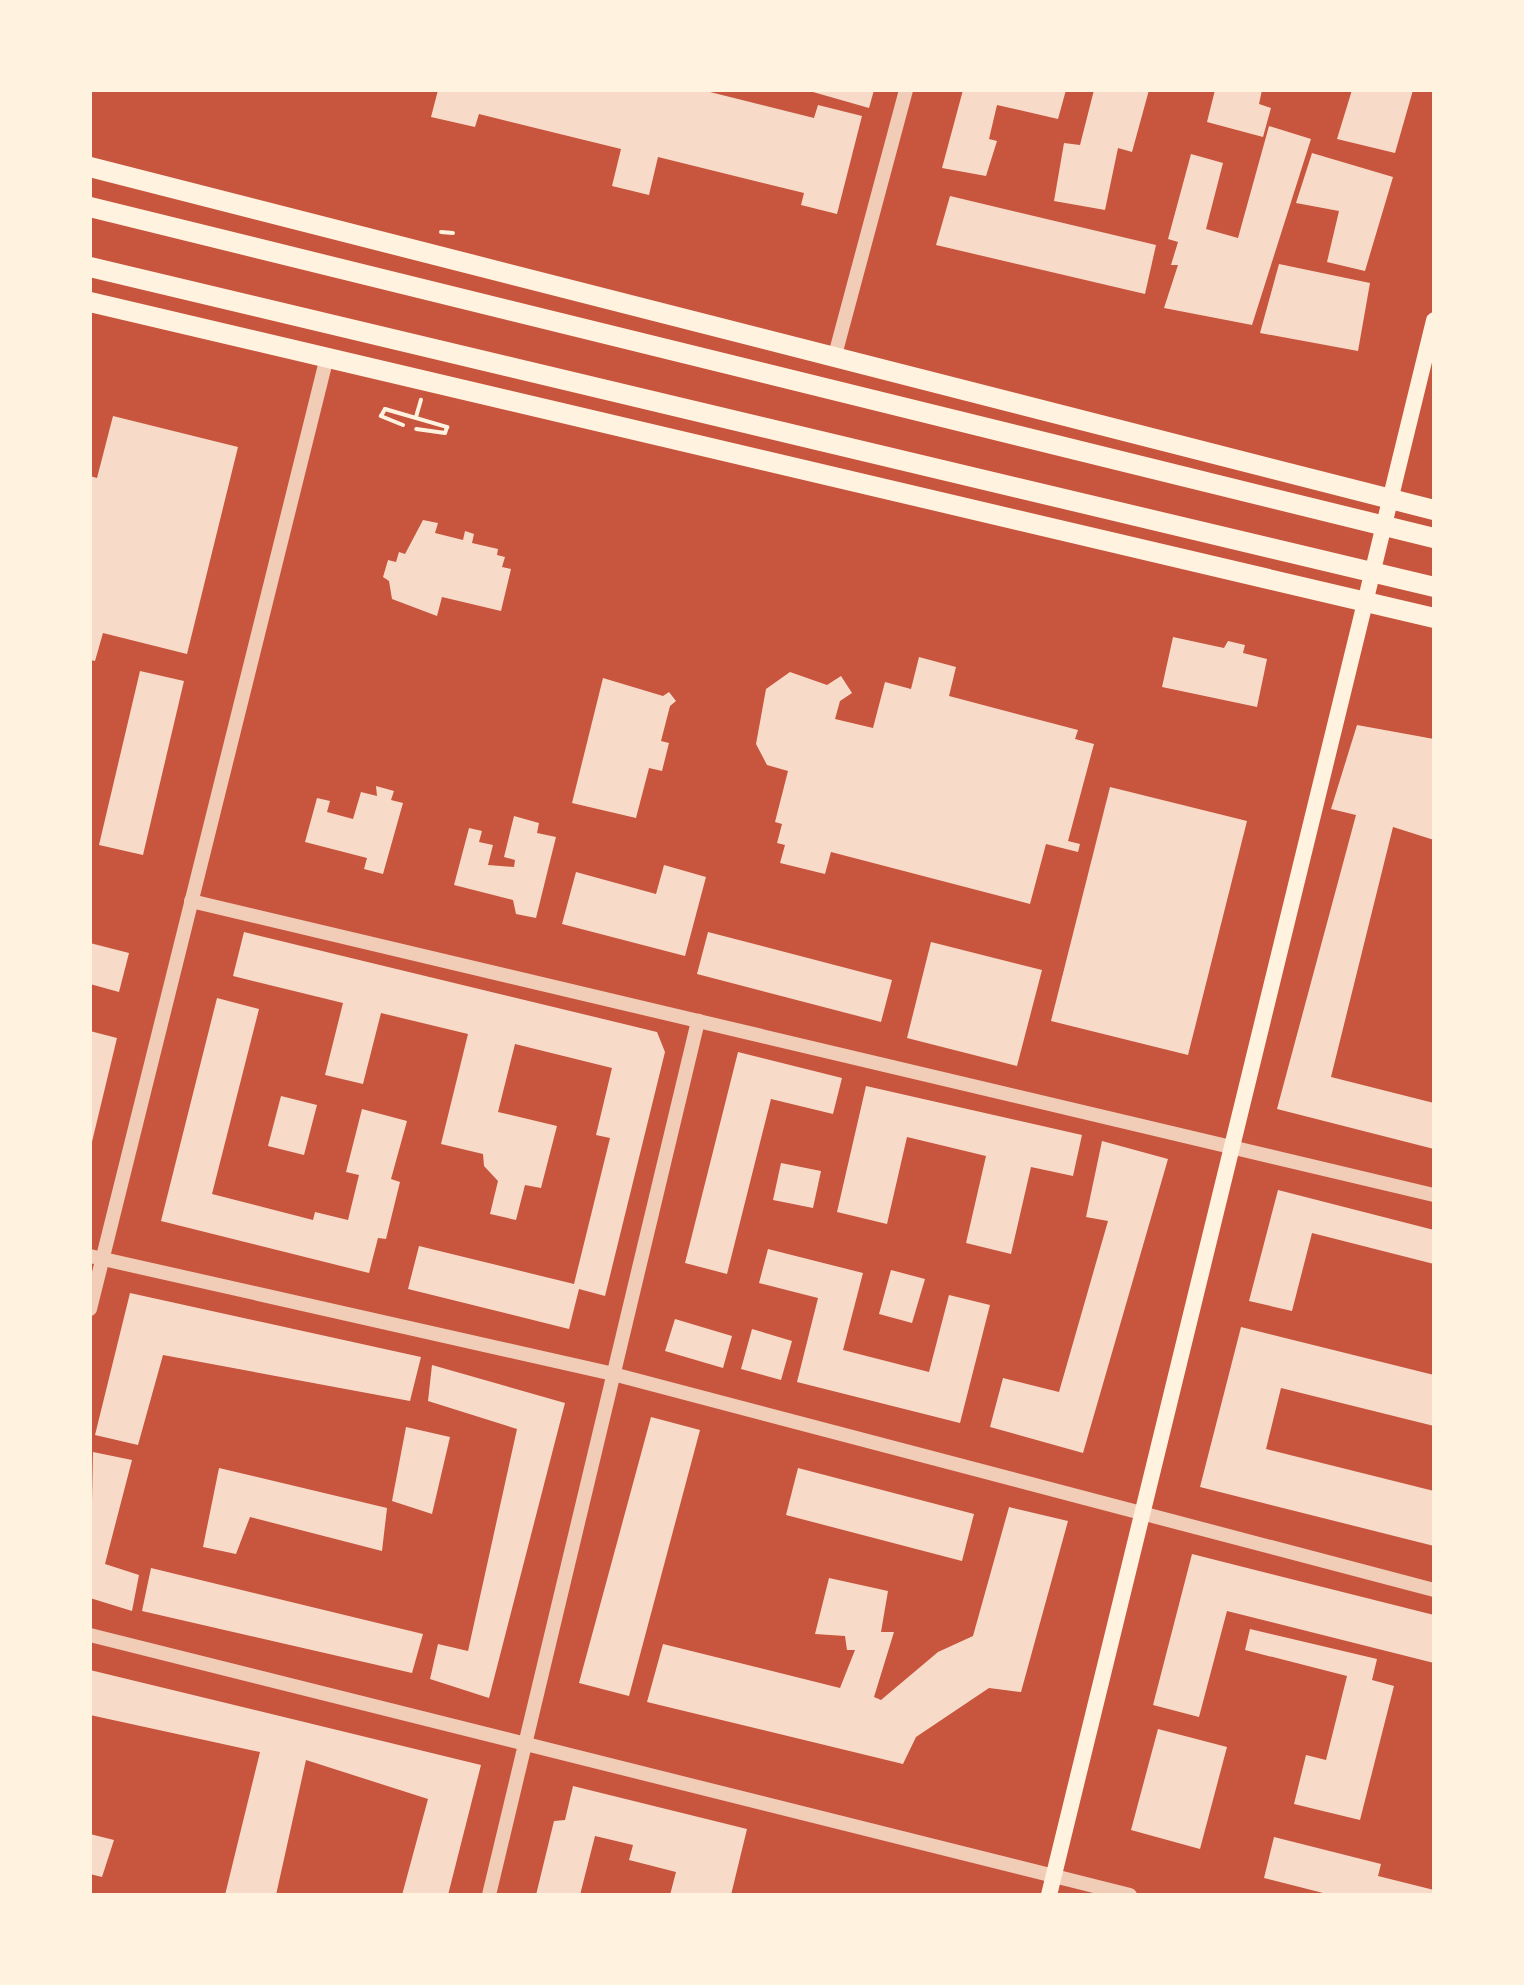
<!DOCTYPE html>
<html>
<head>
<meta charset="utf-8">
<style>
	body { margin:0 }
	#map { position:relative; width:1524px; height:1985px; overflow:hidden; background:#c8553d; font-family:Raleway,sans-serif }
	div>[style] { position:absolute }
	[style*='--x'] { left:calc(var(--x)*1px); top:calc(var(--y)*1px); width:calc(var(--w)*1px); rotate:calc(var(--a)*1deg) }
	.building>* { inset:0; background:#f7dbc8 }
	.path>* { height:4px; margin:-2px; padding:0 2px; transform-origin:2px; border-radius:2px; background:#fff3e0 }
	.tertiary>* { height:14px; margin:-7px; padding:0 7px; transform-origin:7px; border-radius:7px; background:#f1ccb7 }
	.secondary>* { height:16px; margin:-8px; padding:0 8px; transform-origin:8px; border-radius:8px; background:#fff3e0 }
	.primary>* { height:20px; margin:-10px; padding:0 10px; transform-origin:10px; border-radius:10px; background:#fff3e0 }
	span { translate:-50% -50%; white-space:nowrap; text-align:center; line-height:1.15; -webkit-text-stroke:6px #fff3e0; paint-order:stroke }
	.frame { position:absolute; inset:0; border:92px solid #fff3e0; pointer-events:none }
</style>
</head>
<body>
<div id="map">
	<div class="building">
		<div style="clip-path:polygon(438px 90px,702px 90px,814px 118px,818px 105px,862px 116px,837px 214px,801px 205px,804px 193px,658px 157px,649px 195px,612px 186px,621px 149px,479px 114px,475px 127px,431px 117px)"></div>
		<div style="clip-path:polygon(806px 90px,874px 90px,869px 108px)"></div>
		<div style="clip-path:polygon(963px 90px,1066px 90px,1058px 119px,997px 105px,989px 139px,997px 141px,986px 176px,942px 168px)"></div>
		<div style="clip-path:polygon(1094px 90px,1149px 90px,1132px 152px,1118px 148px,1105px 210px,1054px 201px,1064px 143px,1080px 145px)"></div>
		<div style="clip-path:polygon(1215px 90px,1262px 90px,1259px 104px,1271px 108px,1263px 137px,1207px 122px)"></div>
		<div style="clip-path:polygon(1352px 90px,1413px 90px,1395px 153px,1337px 139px)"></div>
		<div style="clip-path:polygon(1269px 126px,1311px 139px,1252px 325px,1164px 308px,1178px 265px,1171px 265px,1178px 242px,1168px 239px,1191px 154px,1223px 163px,1206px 229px,1238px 238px)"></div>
		<div style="clip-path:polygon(1312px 153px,1393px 177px,1365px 271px,1327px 262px,1339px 211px,1296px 203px)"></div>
		<div style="clip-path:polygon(950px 196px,1156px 245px,1145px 294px,936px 245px)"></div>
		<div style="clip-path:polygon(1279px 264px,1370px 283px,1358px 351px,1260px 333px)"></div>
		<div style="clip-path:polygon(113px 416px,238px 447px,187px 654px,103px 633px,95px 661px,90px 660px,90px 476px,97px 478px)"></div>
		<div style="clip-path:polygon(423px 520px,438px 523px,435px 533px,463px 540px,465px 531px,474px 534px,472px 543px,498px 549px,497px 555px,505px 557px,502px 567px,511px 569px,501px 611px,442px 597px,437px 616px,392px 599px,389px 581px,383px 577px,388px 560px,396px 562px,399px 552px,405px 554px)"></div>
		<div style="clip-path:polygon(1173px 637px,1224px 648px,1228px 641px,1245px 645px,1243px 653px,1267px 659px,1257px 707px,1162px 687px)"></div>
		<div style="clip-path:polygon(919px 657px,956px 667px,949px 696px,1078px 730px,1075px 739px,1094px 744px,1068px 841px,1080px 844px,1078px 852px,1046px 844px,1030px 904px,831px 852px,825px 874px,780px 863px,785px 845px,777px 843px,782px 824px,775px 822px,788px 771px,767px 765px,756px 744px,766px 689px,790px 672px,827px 685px,841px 676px,852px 693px,840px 701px,835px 719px,873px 728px,885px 682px,911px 689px)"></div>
		<div style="clip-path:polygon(140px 671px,184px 681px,143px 855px,99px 845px)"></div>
		<div style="clip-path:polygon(603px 678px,663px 696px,669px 692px,676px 701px,670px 706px,661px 741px,669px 743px,662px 771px,649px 768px,636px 818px,572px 803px)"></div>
		<div style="clip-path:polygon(1357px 725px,1434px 739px,1434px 840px,1393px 827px,1331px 1077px,1434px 1103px,1434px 1149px,1277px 1109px,1356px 815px,1331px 809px)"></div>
		<div style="clip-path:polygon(376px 786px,394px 791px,391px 800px,403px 803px,383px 874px,364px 869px,367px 858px,305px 842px,317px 798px,330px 801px,327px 812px,353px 819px,361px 792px,377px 796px)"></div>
		<div style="clip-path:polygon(1110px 787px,1247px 821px,1188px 1055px,1051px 1021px)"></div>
		<div style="clip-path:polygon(514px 816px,539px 823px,537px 833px,556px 837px,536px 918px,516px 914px,513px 900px,454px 885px,469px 828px,482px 831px,479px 842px,493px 845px,488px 865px,514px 867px,515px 860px,504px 857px)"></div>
		<div style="clip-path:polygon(664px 865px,706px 877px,685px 956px,562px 924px,576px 872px,656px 894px)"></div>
		<div style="clip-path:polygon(244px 932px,657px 1032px,665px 1052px,605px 1296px,579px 1289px,569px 1329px,408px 1289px,419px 1246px,574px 1284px,610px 1138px,596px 1135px,612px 1068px,515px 1044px,498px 1112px,557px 1126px,541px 1188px,525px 1185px,516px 1220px,490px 1214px,498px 1181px,484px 1166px,483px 1154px,441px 1144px,468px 1034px,381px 1013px,363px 1084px,325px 1075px,343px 1003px,233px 976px)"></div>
		<div style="clip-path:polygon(708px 932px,892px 980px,881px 1022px,697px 974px)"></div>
		<div style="clip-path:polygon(931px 942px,1042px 970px,1017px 1066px,907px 1038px)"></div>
		<div style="clip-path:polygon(90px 943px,129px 953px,119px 992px,90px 984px)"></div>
		<div style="clip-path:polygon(217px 998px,259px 1009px,212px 1194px,313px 1220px,315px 1212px,348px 1220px,359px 1175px,346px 1172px,362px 1109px,407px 1121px,391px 1179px,400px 1182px,386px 1239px,378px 1238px,369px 1273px,161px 1221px)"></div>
		<div style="clip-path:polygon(90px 1031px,117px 1038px,91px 1146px,90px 1146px)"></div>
		<div style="clip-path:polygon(738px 1052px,842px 1078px,833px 1114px,771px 1099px,727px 1274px,685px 1263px)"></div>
		<div style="clip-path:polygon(866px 1086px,1082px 1135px,1073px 1176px,1031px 1167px,1011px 1254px,966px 1243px,986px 1156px,907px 1137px,887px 1224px,837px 1212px)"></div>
		<div style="clip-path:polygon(281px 1096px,317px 1105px,304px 1155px,268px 1146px)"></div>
		<div style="clip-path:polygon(1102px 1141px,1168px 1159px,1083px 1453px,990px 1427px,1003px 1378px,1059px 1392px,1108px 1221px,1086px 1217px)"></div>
		<div style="clip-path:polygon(781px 1163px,821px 1171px,813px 1208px,773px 1200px)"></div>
		<div style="clip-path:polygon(1278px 1190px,1434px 1230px,1434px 1264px,1312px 1233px,1292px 1311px,1249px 1301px)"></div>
		<div style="clip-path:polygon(768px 1249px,863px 1273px,843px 1350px,929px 1372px,949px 1295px,990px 1305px,960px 1423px,797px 1382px,818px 1298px,759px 1283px)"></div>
		<div style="clip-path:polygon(891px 1270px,925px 1279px,912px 1323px,879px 1314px)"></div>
		<div style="clip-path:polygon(130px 1293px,421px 1357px,410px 1401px,163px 1355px,138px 1445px,95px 1435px)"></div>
		<div style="clip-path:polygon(675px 1319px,732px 1336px,723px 1368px,665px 1351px)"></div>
		<div style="clip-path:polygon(1241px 1327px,1434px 1375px,1434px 1426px,1281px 1388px,1266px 1449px,1434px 1491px,1434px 1546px,1200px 1487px)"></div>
		<div style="clip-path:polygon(752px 1329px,792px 1341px,781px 1380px,741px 1369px)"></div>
		<div style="clip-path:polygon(432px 1365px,565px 1403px,489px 1698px,430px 1679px,438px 1644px,468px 1651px,517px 1429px,428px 1401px)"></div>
		<div style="clip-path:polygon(651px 1417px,700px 1430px,629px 1696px,579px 1683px)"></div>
		<div style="clip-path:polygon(406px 1427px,450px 1437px,432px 1514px,392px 1501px)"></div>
		<div style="clip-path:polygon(93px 1452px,132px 1460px,105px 1564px,139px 1575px,132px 1611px,90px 1598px)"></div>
		<div style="clip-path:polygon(219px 1468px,387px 1508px,382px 1551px,250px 1517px,236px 1554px,203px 1547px)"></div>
		<div style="clip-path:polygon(798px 1468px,974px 1514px,962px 1561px,786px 1515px)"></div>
		<div style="clip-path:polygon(1009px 1507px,1068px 1521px,1021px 1692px,989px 1688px,916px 1737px,903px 1764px,647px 1702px,663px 1644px,840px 1688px,855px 1650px,847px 1650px,845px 1636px,815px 1634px,829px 1578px,888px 1591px,881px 1632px,894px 1632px,874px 1697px,881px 1700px,938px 1652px,973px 1636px)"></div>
		<div style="clip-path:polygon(1192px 1554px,1434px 1615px,1434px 1663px,1227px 1611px,1199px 1717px,1153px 1705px)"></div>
		<div style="clip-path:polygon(151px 1568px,423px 1634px,412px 1673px,142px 1611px)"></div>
		<div style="clip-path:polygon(1250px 1629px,1377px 1659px,1372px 1680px,1394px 1686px,1360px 1820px,1294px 1804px,1306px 1755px,1326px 1760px,1347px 1676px,1245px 1650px)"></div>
		<div style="clip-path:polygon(90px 1670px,481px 1765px,448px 1895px,402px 1895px,428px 1799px,306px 1760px,276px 1895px,225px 1895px,260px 1752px,90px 1715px)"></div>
		<div style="clip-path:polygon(1158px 1729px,1227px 1747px,1200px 1849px,1131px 1830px)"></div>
		<div style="clip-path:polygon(573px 1786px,747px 1829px,731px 1895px,670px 1895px,676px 1872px,629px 1860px,633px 1845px,595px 1836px,580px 1895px,536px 1895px,554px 1821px,565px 1820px)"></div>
		<div style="clip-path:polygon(90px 1834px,114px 1840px,102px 1877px,90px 1874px)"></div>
		<div style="clip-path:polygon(1274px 1837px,1381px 1864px,1378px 1876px,1434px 1890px,1434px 1895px,1331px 1895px,1264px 1878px)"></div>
	</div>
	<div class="path">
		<div style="--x:441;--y:232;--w:12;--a:5"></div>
		<div style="--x:416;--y:417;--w:18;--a:-74"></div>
		<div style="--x:403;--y:425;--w:24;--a:-158"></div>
		<div style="--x:381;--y:416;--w:8;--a:-60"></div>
		<div style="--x:385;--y:409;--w:65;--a:16.2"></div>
		<div style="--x:447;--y:427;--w:6;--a:108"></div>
		<div style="--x:445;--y:433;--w:29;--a:-172"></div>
	</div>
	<div class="tertiary">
		<div style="--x:835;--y:355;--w:274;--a:-75"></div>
		<div style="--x:191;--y:901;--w:1277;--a:13.31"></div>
		<div style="--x:90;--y:1256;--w:536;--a:12.71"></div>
		<div style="--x:613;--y:1374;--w:849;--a:14.74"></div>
		<div style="--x:90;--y:1309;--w:981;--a:-76.02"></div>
		<div style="--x:90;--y:1635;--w:1072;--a:14.04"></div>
		<div style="--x:489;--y:1895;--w:899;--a:-76.55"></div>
	</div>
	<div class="secondary">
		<div style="--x:1049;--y:1895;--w:1621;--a:-76.26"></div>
	</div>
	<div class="primary">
		<div style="--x:90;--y:167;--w:1387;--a:14.32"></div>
		<div style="--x:90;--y:207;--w:1384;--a:13.84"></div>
		<div style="--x:90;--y:267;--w:1382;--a:13.39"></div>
		<div style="--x:90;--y:302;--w:1381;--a:13.23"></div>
	</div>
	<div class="frame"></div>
</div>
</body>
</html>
